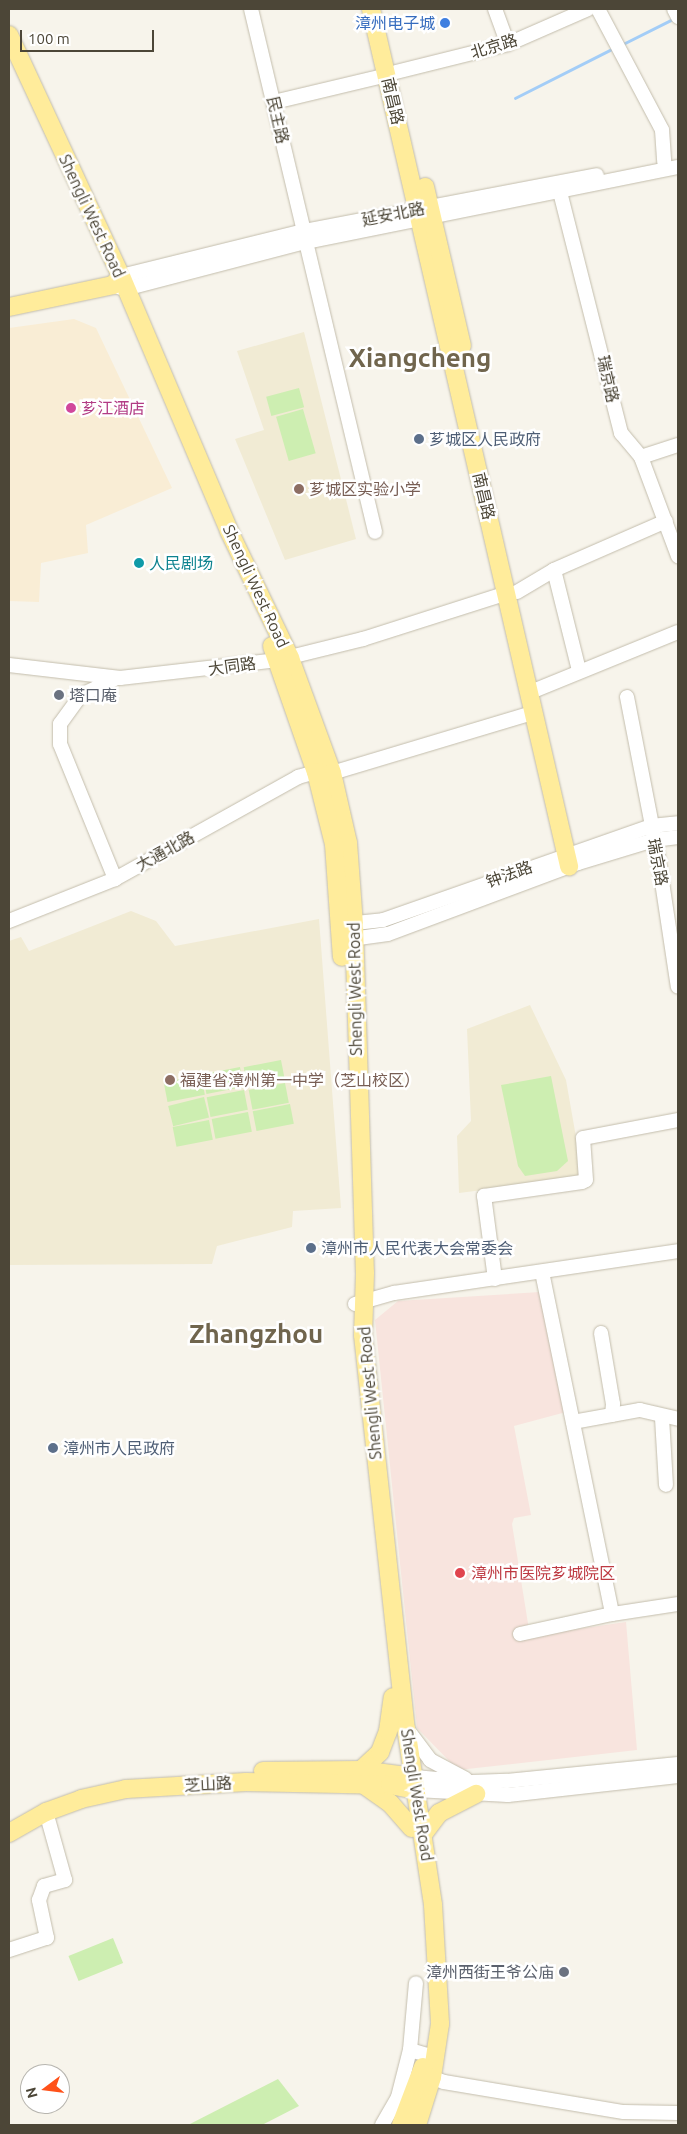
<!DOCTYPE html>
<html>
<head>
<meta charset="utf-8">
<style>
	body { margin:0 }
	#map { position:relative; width:687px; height:2134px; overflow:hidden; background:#f7f4eb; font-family:Ubuntu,"Noto Sans SC",sans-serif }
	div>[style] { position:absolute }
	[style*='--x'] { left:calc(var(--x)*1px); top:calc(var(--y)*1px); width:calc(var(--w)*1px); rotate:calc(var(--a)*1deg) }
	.commercial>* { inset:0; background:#f9edd5 }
	.education>* { inset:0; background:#f1ebd4 }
	.medical>* { inset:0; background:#f8e4de }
	.green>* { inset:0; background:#cdeeb1; transform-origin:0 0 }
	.stream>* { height:2.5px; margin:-1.25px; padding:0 1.25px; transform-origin:1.25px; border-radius:1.25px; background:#a3cdf7 }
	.roads { filter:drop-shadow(0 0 1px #c3bdac) drop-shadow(0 0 1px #c3bdac) }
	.minor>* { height:14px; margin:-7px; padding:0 7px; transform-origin:7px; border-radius:7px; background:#fff }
	.major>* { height:18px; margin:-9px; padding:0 9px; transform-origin:9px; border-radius:9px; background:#ffec9b }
	.dots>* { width:14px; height:14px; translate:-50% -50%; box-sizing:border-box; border:2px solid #fff; border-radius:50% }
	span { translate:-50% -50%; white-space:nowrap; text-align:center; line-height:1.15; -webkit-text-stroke:5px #fff; paint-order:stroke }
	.shop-label { font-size:16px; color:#366cbe }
	.right { translate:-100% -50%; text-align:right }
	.street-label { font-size:16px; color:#4c4637 }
	.hotel-label { font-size:16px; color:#b23c85 }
	.left { translate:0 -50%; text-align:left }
	.service-label { font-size:16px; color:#4e5e75 }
	.education-label { font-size:16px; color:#785e54 }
	.culture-label { font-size:16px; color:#0d838f }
	.worship-label { font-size:16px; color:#5b616d }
	.health-label { font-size:16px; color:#be3a42 }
	.town-label { font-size:26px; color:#70654d; font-weight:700 }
	.frame { position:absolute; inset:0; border:10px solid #4c4637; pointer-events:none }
	.north { position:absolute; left:20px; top:2064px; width:50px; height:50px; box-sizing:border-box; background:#fff; border:1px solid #b7b5af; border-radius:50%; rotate:255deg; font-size:14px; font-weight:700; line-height:20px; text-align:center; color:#4c4637 }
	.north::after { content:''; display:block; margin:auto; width:18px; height:22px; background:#ff5119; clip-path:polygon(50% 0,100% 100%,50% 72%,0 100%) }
	.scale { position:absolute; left:20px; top:30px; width:134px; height:22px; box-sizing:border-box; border:2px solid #4c4637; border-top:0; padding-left:6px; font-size:15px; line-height:18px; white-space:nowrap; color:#4c4637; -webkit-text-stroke:4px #fff; paint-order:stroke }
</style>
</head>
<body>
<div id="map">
	<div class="commercial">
		<div style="clip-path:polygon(74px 319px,96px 328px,172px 488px,86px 525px,88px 553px,41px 563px,39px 602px,9px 601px,9px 328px)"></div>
	</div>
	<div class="education">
		<div style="clip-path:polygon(304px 332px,356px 539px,285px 560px,235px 439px,264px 430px,237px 351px)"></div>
		<div style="clip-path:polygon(131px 911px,156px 921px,175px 946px,319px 919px,341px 1208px,293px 1211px,292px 1227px,217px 1246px,212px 1264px,9px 1265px,9px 941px,21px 937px,29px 951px)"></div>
		<div style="clip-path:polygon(530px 1005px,566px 1080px,583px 1177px,459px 1193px,457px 1136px,471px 1121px,467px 1029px)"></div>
	</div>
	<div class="medical">
		<div style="clip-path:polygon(540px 1292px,566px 1412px,514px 1426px,531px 1515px,514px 1518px,512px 1524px,530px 1636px,626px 1622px,637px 1750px,458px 1770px,417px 1728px,375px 1320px,398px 1301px)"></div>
	</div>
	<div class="green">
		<div style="left:299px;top:388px;width:20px;height:34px;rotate:75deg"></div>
		<div style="left:303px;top:409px;width:46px;height:28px;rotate:74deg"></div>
		<div style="left:281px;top:1060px;width:20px;height:38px;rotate:79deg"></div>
		<div style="left:240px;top:1067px;width:20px;height:38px;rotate:79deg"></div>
		<div style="left:201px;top:1075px;width:20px;height:38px;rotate:79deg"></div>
		<div style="clip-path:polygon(551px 1076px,568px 1161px,557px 1171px,525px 1176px,518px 1166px,501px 1085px)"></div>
		<div style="left:285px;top:1083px;width:20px;height:37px;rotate:79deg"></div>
		<div style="left:244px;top:1090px;width:20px;height:38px;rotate:79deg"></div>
		<div style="left:204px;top:1097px;width:21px;height:37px;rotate:76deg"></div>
		<div style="left:290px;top:1104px;width:20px;height:38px;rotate:79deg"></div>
		<div style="left:248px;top:1112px;width:20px;height:37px;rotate:79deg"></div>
		<div style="left:209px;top:1120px;width:20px;height:37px;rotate:79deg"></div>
		<div style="left:113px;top:1938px;width:27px;height:48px;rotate:68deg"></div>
		<div style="clip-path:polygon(278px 2079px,299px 2106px,262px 2125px,188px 2125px)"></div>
	</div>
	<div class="stream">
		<div style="--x:621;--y:45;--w:60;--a:-26.6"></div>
		<div style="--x:515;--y:98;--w:111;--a:-26.8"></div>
	</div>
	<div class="roads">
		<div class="minor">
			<div style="--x:251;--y:9;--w:228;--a:76.6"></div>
			<div style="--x:495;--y:9;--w:37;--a:70"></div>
			<div style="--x:598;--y:9;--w:137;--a:62.1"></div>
			<div style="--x:662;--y:130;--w:32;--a:86"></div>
			<div style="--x:674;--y:9;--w:9;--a:63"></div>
			<div style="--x:396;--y:72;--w:115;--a:-14"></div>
			<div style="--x:508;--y:44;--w:87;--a:-23.6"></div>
			<div style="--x:274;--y:102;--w:116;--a:-13.4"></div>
			<div style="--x:560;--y:192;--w:249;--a:75.8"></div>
			<div style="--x:621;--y:433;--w:31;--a:50"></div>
			<div style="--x:641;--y:457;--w:106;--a:69.5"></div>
			<div style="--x:306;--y:242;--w:298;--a:76.6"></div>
			<div style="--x:121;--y:276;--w:188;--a:-13.8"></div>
			<div style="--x:304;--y:231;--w:298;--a:-10.8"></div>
			<div style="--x:118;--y:287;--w:7;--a:16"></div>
			<div style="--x:125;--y:289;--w:187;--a:-14.6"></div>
			<div style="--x:306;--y:242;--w:379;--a:-11.4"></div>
			<div style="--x:641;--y:457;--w:39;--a:-18"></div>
			<div style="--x:554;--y:570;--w:103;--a:76"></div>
			<div style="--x:517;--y:592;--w:43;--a:-30.7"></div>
			<div style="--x:554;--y:570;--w:122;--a:-23.6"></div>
			<div style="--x:9;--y:665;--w:112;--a:6.7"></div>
			<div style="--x:120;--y:678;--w:159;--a:-6.5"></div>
			<div style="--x:278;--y:660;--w:88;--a:-13.9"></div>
			<div style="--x:363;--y:639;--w:151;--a:-17.7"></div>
			<div style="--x:113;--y:680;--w:35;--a:155"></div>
			<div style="--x:81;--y:695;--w:36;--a:126"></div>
			<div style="--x:60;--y:724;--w:20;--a:90"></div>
			<div style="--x:60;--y:744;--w:146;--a:67.8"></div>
			<div style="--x:538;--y:689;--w:151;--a:-22.2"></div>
			<div style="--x:627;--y:697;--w:168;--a:79"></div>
			<div style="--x:659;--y:862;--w:126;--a:81.4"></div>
			<div style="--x:332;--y:773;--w:209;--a:-16.7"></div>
			<div style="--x:9;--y:921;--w:114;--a:-21.6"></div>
			<div style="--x:115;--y:879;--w:210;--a:-29.1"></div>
			<div style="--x:298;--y:777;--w:19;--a:-16"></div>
			<div style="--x:346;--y:924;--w:37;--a:-6"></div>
			<div style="--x:383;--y:920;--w:284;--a:-19.3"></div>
			<div style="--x:651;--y:826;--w:27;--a:-6"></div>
			<div style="--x:344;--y:940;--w:44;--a:-7.8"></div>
			<div style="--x:388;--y:934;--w:203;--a:-20.5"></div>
			<div style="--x:578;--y:863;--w:79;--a:-16.8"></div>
			<div style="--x:654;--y:840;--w:24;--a:-7"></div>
			<div style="--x:542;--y:1272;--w:349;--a:78.4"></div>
			<div style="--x:495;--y:1279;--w:84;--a:-97.5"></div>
			<div style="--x:484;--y:1196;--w:99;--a:-8.1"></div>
			<div style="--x:582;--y:1182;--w:4;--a:-27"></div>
			<div style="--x:586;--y:1180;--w:42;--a:-94.1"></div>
			<div style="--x:583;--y:1138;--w:97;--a:-10.7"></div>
			<div style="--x:355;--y:1304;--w:41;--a:-15.8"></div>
			<div style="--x:394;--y:1293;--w:287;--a:-8.4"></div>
			<div style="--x:601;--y:1333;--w:72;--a:80.4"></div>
			<div style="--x:613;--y:1404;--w:11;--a:95"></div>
			<div style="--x:662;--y:1418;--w:67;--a:86.6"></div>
			<div style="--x:573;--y:1422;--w:68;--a:-10.2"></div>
			<div style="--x:640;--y:1410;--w:39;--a:13"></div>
			<div style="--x:520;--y:1634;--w:94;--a:-12.3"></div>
			<div style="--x:612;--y:1614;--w:67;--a:-8.6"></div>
			<div style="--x:407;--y:1729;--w:39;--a:53"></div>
			<div style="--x:430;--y:1760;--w:40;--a:28"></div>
			<div style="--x:414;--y:1777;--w:58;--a:4.9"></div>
			<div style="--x:472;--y:1782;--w:35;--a:-2"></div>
			<div style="--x:507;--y:1781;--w:172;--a:-5.7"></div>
			<div style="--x:416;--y:1790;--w:92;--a:3.1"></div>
			<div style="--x:508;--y:1795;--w:171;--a:-6.4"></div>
			<div style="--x:9;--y:1950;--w:40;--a:-18"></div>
			<div style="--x:47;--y:1938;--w:39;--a:-102"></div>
			<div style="--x:39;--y:1900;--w:15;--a:-70"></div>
			<div style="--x:44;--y:1886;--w:22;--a:-16"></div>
			<div style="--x:65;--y:1880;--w:71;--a:-105.6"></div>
			<div style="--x:410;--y:2050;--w:18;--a:16"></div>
			<div style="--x:423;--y:2074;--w:22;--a:21"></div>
			<div style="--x:444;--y:2082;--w:182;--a:9.5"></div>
			<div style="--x:624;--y:2112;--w:54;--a:1.1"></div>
			<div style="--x:382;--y:2125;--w:32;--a:-60"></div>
			<div style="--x:398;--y:2097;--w:49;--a:-75.7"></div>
			<div style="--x:410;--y:2050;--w:67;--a:-84.9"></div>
		</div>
		<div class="major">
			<div style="--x:371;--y:9;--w:880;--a:76.99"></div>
			<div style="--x:9;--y:35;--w:266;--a:65.1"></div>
			<div style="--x:121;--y:276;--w:277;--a:67"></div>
			<div style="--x:229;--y:531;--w:141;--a:64.3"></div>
			<div style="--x:290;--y:658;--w:122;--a:69.9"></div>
			<div style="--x:332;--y:773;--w:72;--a:77.1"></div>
			<div style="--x:348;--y:843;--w:82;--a:85.8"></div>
			<div style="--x:354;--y:925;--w:348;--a:88.2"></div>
			<div style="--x:365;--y:1273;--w:62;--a:91.8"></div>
			<div style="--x:363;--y:1335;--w:395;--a:83.8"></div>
			<div style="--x:406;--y:1728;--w:179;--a:81.3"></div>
			<div style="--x:433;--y:1905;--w:119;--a:86.6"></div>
			<div style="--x:440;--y:2024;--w:54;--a:98.6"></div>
			<div style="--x:432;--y:2077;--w:50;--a:107.4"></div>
			<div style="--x:425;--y:187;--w:163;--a:76.9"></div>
			<div style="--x:9;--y:307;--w:106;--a:-11.9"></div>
			<div style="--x:113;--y:285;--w:12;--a:-48"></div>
			<div style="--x:272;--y:646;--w:133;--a:70.8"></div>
			<div style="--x:316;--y:772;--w:74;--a:76"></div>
			<div style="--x:334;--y:844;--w:113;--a:86"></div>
			<div style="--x:361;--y:1770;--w:26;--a:-43"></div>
			<div style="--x:380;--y:1752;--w:22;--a:-69"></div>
			<div style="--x:388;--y:1731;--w:34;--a:-82"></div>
			<div style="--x:263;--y:1771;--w:98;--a:-0.6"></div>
			<div style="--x:361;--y:1770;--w:53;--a:7.5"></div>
			<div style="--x:364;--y:1785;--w:32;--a:35"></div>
			<div style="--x:390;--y:1803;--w:33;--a:49"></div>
			<div style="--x:9;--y:1833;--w:43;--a:-29.6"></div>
			<div style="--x:46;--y:1812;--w:37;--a:-20"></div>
			<div style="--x:81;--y:1799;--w:46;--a:-12.5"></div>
			<div style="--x:126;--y:1789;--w:120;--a:-3.3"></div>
			<div style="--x:246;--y:1782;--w:144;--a:1.2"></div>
			<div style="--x:390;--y:1785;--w:26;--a:11"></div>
			<div style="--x:424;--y:1833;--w:25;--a:-53"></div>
			<div style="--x:439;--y:1813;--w:42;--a:-27.2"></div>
			<div style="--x:401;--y:2125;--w:62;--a:-69.2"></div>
		</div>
	</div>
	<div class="dots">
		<div style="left:445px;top:23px;background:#3f7fe0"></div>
		<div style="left:71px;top:408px;background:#d1479c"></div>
		<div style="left:419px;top:439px;background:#5c6f8a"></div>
		<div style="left:299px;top:489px;background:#8d6e63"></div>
		<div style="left:139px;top:563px;background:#0f9aa8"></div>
		<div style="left:59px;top:695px;background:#6b7280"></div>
		<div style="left:170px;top:1080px;background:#8d6e63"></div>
		<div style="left:311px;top:1248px;background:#5c6f8a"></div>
		<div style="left:53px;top:1448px;background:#5c6f8a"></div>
		<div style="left:460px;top:1573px;background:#e0444e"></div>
		<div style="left:564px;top:1972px;background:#6b7280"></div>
	</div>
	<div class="shop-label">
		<span class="right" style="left:435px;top:23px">漳州电子城</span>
	</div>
	<div class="street-label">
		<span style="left:494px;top:46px;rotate:-17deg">北京路</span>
		<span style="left:393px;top:101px;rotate:77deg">南昌路</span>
		<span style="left:278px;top:120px;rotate:77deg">民主路</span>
		<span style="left:393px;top:214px;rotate:-11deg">延安北路</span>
		<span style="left:92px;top:216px;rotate:65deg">Shengli West Road</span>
		<span style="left:608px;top:379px;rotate:77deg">瑞京路</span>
		<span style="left:484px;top:496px;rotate:77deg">南昌路</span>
		<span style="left:256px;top:586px;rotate:65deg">Shengli West Road</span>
		<span style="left:232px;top:666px;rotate:-8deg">大同路</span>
		<span style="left:165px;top:851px;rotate:-29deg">大通北路</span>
		<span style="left:658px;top:862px;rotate:79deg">瑞京路</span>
		<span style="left:509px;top:874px;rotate:-20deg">钟法路</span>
		<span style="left:355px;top:989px;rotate:-91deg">Shengli West Road</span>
		<span style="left:370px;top:1393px;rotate:-95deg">Shengli West Road</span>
		<span style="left:208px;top:1784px;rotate:-3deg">芝山路</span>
		<span style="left:417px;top:1795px;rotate:81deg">Shengli West Road</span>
	</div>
	<div class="hotel-label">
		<span class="left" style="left:81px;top:408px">芗江酒店</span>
	</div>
	<div class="service-label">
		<span class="left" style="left:429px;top:439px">芗城区人民政府</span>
		<span class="left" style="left:321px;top:1248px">漳州市人民代表大会常委会</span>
		<span class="left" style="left:63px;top:1448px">漳州市人民政府</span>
	</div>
	<div class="education-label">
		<span class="left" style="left:309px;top:489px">芗城区实验小学</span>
		<span class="left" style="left:180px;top:1080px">福建省漳州第一中学（芝山校区）</span>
	</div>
	<div class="culture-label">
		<span class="left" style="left:149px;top:563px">人民剧场</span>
	</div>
	<div class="worship-label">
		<span class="left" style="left:69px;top:695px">塔口庵</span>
		<span class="right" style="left:554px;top:1972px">漳州西街王爷公庙</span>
	</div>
	<div class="health-label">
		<span class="left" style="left:471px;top:1573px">漳州市医院芗城院区</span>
	</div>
	<div class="town-label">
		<span style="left:420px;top:358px">Xiangcheng</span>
		<span style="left:256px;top:1334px">Zhangzhou</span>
	</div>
	<div class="frame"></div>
	<div class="north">N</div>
	<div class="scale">100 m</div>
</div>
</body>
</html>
